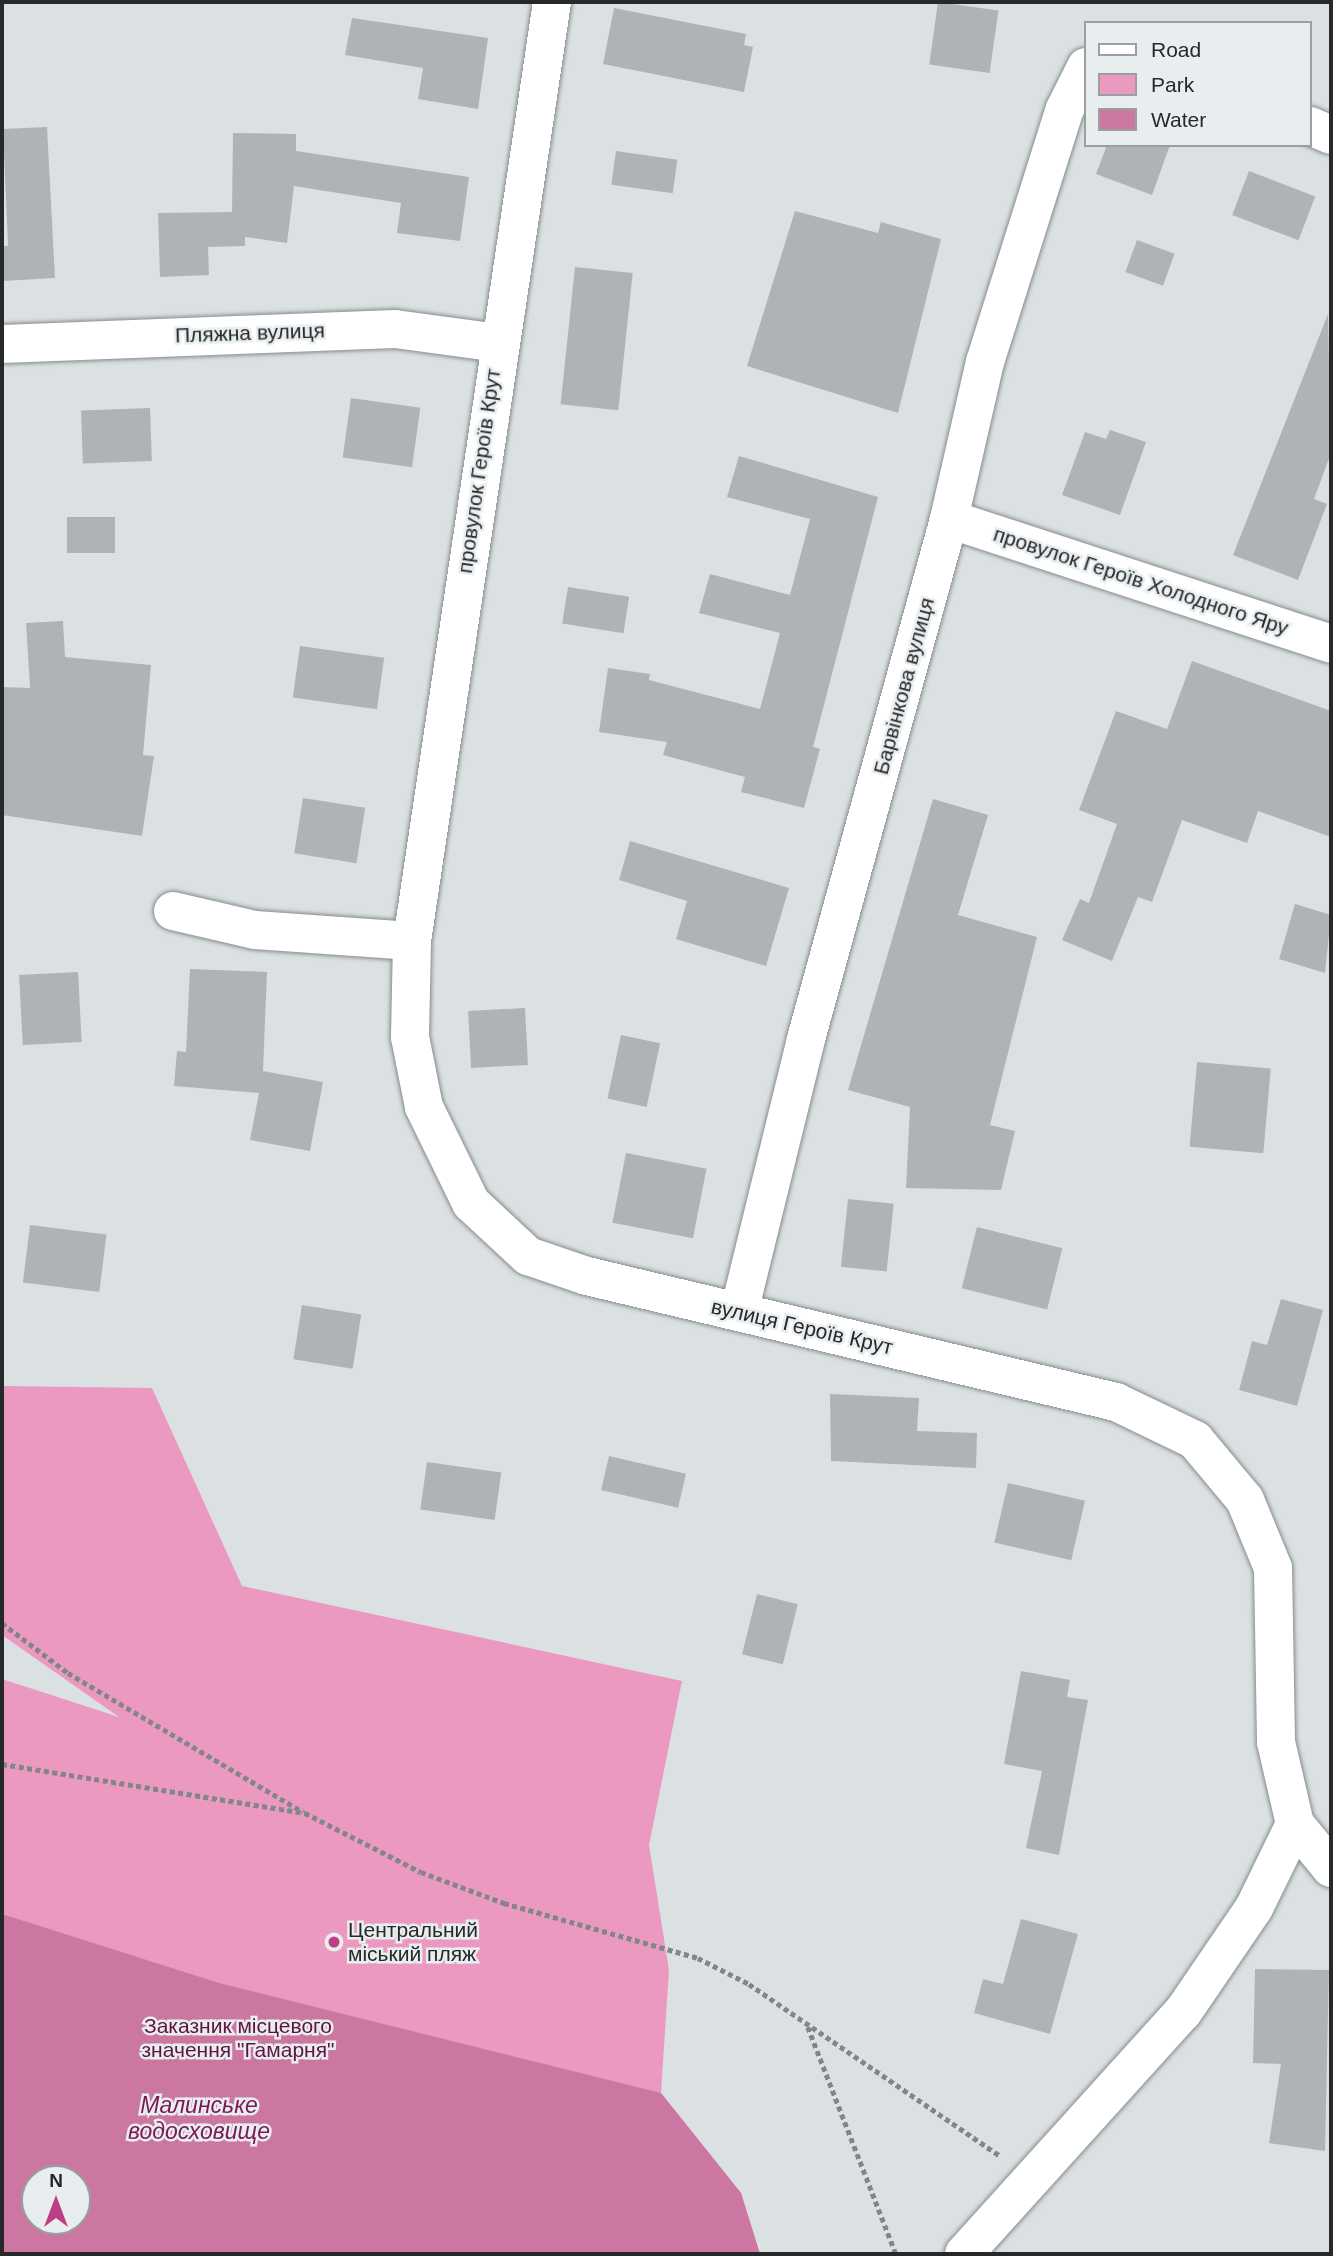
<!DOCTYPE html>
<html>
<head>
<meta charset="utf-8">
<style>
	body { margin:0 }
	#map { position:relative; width:1333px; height:2256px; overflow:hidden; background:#dbe1e3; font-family:Helvetica,sans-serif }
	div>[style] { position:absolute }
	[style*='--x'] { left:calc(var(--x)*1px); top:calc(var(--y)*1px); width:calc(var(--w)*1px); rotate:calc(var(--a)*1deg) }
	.green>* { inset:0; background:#eb99c1 }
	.water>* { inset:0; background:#cc77a2 }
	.building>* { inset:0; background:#aeb4b6; transform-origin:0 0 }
	.path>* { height:4.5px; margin-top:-2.25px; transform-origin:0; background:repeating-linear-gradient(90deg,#828688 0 5px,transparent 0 8.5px) }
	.roads { filter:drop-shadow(0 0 2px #868c8e) drop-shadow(0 0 2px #868c8e) }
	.minor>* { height:38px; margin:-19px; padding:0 19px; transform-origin:19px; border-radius:19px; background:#fff }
	.dots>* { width:19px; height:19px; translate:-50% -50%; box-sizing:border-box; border:4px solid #e8eef0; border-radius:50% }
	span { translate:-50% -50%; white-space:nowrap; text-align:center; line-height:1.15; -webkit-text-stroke:5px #e8eef0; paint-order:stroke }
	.street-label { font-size:21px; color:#262829 }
	.poi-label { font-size:21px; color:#262829 }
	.left { translate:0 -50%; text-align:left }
	.park-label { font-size:21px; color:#601340 }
	.water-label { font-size:23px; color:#7e1855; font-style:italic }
	.frame { position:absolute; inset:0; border:4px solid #262829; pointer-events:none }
	.legend { position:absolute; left:1084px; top:21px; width:228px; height:126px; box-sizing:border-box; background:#e8eef0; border:2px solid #9a9fa0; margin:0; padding:9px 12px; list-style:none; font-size:21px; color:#262829 }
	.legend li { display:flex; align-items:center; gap:14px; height:35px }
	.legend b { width:35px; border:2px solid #9a9fa0 }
	.north { position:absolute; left:21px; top:2165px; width:70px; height:70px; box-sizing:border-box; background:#e8eef0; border:2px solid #9a9fa0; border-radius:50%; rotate:0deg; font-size:19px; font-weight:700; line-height:28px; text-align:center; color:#262829 }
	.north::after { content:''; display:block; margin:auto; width:24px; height:32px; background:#be3d86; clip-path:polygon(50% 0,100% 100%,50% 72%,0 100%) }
</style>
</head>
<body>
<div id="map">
	<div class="green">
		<div style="clip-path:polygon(evenodd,2px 1386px,152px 1388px,242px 1586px,682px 1681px,649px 1845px,669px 1970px,661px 2093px,741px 2193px,760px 2254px,2px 2254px,2px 1679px,119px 1717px,2px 1635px,2px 1386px,35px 2179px,77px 2179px,77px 2221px,35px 2221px,35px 2179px)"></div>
	</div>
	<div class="water">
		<div style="clip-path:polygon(evenodd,2px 1914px,219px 1983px,661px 2093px,741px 2193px,760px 2254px,2px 2254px,2px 1914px,35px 2179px,77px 2179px,77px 2221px,35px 2221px,35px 2179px)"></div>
	</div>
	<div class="building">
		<div style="left:938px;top:2px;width:61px;height:63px;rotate:8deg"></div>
		<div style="clip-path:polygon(614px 8px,746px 34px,744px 45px,753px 47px,744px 92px,603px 64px)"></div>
		<div style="clip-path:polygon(352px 18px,488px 38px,478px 109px,418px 99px,423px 68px,345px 55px)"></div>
		<div style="clip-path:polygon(47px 127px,55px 278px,2px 281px,2px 246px,8px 246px,3px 129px)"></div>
		<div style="clip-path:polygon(233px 133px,296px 134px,296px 151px,469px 177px,460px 241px,397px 233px,401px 203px,294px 186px,287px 243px,245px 237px,245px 246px,208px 247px,209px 275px,160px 277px,158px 213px,232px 212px)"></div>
		<div style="clip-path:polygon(1107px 145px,1170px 145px,1152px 195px,1096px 174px)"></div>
		<div style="left:616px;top:151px;width:62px;height:34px;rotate:8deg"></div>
		<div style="left:1249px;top:171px;width:71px;height:47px;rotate:21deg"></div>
		<div style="clip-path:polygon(795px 211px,878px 233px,881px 222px,941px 239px,898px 413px,747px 366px)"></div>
		<div style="left:1137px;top:240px;width:40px;height:34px;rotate:20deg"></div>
		<div style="left:575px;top:267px;width:58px;height:138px;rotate:6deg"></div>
		<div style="clip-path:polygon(1328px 314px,1331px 453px,1314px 499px,1327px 504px,1298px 580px,1233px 555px)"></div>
		<div style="left:351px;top:398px;width:70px;height:60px;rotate:8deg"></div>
		<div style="left:150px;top:408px;width:53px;height:69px;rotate:88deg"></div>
		<div style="clip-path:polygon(1110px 430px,1146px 442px,1120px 515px,1062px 495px,1085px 432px,1106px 439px)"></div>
		<div style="clip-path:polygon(739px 456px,878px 497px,813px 747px,820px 749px,804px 808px,741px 792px,745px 777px,663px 755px,667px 742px,599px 732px,608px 668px,650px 674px,649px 680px,760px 709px,780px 633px,699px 613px,710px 574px,790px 595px,810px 519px,727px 497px)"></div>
		<div style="left:115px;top:517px;width:36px;height:48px;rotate:90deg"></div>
		<div style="left:568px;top:587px;width:62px;height:37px;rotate:9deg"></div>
		<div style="clip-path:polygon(63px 621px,65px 657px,151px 665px,143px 755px,154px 756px,142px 836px,2px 815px,2px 687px,30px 688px,26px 623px)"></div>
		<div style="left:300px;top:646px;width:85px;height:52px;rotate:8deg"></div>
		<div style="clip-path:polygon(1192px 661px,1331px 711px,1331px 837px,1258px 811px,1247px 843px,1182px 820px,1152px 902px,1138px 897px,1112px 961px,1062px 940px,1080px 899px,1089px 903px,1117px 824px,1079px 810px,1116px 711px,1167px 729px)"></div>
		<div style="left:303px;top:798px;width:63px;height:56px;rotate:9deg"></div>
		<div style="clip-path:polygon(933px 799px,988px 815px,958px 915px,1037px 937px,990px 1125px,1015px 1131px,1001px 1190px,906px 1188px,910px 1107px,848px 1090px)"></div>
		<div style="clip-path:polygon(630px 841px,789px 888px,766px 966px,676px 939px,687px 901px,619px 880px)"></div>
		<div style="clip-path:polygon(1295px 904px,1331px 915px,1325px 973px,1279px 959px)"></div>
		<div style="clip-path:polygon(190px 969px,267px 972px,263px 1071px,323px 1082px,310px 1151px,250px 1140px,259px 1093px,174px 1086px,177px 1051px,186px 1052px)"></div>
		<div style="left:78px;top:972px;width:70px;height:59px;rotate:87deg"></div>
		<div style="left:525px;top:1008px;width:57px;height:57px;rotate:87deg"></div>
		<div style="left:621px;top:1035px;width:40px;height:65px;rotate:12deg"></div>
		<div style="left:1197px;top:1062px;width:74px;height:85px;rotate:5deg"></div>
		<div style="left:626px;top:1153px;width:82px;height:71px;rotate:11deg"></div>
		<div style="left:848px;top:1199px;width:46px;height:68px;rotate:6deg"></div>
		<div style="left:30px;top:1225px;width:77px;height:58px;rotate:7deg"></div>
		<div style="left:977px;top:1227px;width:88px;height:63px;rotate:14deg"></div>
		<div style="clip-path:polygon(1281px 1299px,1323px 1310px,1297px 1406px,1239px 1390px,1252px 1341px,1267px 1345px)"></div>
		<div style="left:302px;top:1305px;width:60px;height:55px;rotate:9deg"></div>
		<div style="clip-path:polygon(830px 1394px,919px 1398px,917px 1431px,977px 1433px,976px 1468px,831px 1461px)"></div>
		<div style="left:609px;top:1456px;width:79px;height:35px;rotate:13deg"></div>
		<div style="left:427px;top:1462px;width:75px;height:48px;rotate:8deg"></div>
		<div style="left:1008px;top:1483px;width:79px;height:61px;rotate:13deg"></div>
		<div style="left:757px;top:1594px;width:42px;height:62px;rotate:14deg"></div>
		<div style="clip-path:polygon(1021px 1671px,1070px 1680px,1067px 1697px,1088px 1700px,1059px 1855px,1026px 1848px,1042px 1771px,1004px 1764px)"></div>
		<div style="clip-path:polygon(1021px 1919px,1078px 1934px,1050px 2034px,974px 2013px,983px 1979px,1003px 1984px)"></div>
		<div style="clip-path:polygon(1255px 1969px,1329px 1970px,1325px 2151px,1269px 2143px,1281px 2064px,1253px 2063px)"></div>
	</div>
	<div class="path">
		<div style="--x:2;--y:1623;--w:83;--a:37.1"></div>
		<div style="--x:68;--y:1673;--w:273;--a:30.6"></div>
		<div style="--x:2;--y:1764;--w:307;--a:9.2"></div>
		<div style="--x:305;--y:1813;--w:130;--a:27"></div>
		<div style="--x:421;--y:1872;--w:89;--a:20.5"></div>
		<div style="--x:504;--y:1903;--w:202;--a:15.8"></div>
		<div style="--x:698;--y:1958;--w:57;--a:27"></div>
		<div style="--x:749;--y:1984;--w:303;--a:34.4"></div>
		<div style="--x:808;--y:2027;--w:243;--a:68.8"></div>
	</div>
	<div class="roads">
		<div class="minor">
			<div style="--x:1310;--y:126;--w:23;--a:23"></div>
			<div style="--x:2;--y:344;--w:393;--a:-2.2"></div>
			<div style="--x:395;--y:329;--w:104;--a:7.7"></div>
			<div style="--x:949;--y:519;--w:402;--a:18.1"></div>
			<div style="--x:173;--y:911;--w:84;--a:13"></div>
			<div style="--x:255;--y:930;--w:157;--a:4"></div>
			<div style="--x:412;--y:941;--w:96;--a:91.2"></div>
			<div style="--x:410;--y:1037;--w:71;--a:78.7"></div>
			<div style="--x:424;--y:1107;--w:107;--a:63.9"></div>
			<div style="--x:471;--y:1203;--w:78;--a:42.9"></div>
			<div style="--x:528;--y:1256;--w:62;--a:18.7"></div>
			<div style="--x:587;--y:1276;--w:544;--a:13.4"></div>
			<div style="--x:1116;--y:1402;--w:88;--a:25.7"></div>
			<div style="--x:1195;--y:1440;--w:78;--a:50.2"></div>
			<div style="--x:1245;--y:1500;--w:74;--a:67.6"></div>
			<div style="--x:1273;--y:1568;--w:174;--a:89"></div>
			<div style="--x:1276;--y:1742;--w:84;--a:77"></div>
			<div style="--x:1295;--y:1824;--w:57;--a:50.7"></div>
			<div style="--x:412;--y:941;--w:949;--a:-81.52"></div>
			<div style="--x:739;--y:1312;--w:281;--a:-76.2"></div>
			<div style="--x:806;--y:1039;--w:539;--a:-74.62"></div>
			<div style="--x:949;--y:519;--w:161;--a:-77.1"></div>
			<div style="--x:985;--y:362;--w:265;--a:-72.5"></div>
			<div style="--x:1065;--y:109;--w:47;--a:-63.4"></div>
			<div style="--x:964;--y:2254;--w:326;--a:-47.9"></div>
			<div style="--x:1183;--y:2012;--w:126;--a:-55.7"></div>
			<div style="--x:1254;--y:1908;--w:93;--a:-64"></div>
		</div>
	</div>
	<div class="dots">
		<div style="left:334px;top:1942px;background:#be3d86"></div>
	</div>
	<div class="street-label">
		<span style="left:250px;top:333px;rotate:-2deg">Пляжна вулиця</span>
		<span style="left:479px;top:471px;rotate:-82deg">провулок Героїв Крут</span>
		<span style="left:1141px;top:581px;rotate:18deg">провулок Героїв Холодного Яру</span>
		<span style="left:904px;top:686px;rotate:-75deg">Барвінкова вулиця</span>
		<span style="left:802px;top:1327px;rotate:13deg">вулиця Героїв Крут</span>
	</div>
	<div class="poi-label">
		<span class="left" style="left:348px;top:1942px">Центральний<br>міський пляж</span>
	</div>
	<div class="park-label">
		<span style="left:238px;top:2038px">Заказник місцевого<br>значення "Гамарня"</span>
	</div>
	<div class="water-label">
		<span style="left:199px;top:2118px">Малинське<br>водосховище</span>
	</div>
	<div class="frame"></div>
	<ul class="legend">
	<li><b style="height:9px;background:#fff"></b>Road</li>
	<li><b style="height:19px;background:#eb99c1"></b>Park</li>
	<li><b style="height:19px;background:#cc77a2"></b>Water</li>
	</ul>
	<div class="north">N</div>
</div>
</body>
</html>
